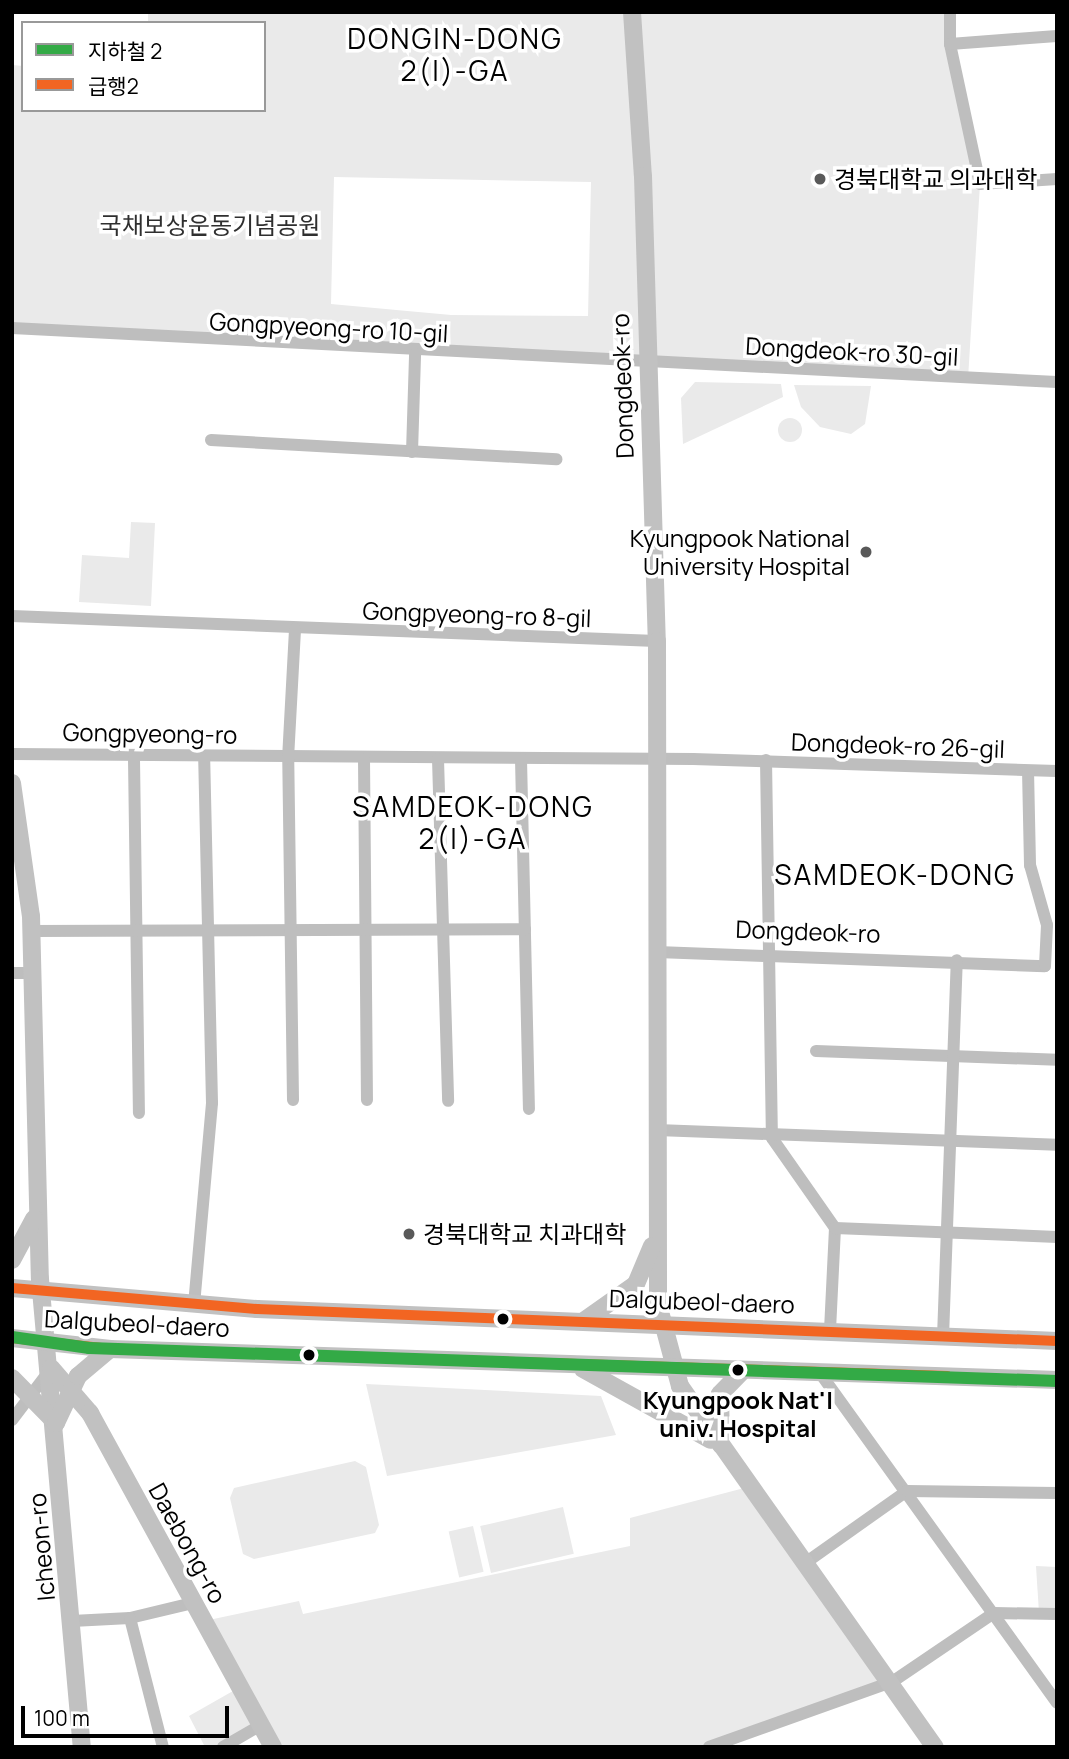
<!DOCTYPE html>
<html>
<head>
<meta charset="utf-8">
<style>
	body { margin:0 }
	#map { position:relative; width:1069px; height:1759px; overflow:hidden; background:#fff; font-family:Manrope,"Noto Sans KR",sans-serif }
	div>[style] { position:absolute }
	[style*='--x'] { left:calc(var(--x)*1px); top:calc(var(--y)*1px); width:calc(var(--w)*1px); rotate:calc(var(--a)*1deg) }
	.green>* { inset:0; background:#eaeaea; transform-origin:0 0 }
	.round { border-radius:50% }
	.street>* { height:12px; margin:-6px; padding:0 6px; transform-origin:6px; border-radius:6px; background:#bebebe }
	.secondary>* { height:18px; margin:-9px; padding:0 9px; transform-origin:9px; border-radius:9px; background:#c1c1c1 }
	.bus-1>* { height:10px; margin:-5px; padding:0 5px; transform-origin:5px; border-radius:5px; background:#f26522 }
	.metro-1>* { height:12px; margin:-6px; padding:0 6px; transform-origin:6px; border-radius:6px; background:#33aa46 }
	.dots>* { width:19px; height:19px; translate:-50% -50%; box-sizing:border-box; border:4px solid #fff; border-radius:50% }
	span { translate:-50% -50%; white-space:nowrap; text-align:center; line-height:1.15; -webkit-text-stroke:7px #fff; paint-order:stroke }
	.poi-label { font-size:24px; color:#000 }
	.left { translate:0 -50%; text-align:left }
	.right { translate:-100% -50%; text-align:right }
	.park-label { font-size:24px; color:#2f2f2f }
	.street-label { font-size:24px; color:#000 }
	.stop-label { font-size:24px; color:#000; font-weight:700 }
	.quarter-label { font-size:28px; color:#000; letter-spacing:2px }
	.frame { position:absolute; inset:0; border:14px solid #000; pointer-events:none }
	.legend { position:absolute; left:21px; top:21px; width:245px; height:91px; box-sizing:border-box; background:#fff; border:2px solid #999; margin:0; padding:9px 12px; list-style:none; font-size:21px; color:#000 }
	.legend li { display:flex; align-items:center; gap:14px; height:35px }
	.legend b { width:35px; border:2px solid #999 }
	.scale { position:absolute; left:21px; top:1706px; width:208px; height:32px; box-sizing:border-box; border:4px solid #000; border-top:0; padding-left:9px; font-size:21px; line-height:24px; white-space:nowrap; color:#000; -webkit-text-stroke:5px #fff; paint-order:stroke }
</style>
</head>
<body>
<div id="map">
	<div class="green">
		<div style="clip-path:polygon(evenodd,148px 12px,950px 12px,980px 184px,968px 379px,451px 355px,450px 326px,447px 355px,12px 328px,12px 65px,23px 66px,23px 110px,264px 110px,264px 23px,148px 23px,148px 12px,334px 177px,591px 182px,588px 316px,451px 315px,331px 304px,334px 177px)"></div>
		<div style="clip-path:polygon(695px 382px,781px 384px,783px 397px,683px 444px,681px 398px)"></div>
		<div style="clip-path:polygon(794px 385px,871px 386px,865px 424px,851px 434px,820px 427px,801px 407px)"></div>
		<div class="round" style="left:778px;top:418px;width:24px;height:24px"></div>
		<div style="clip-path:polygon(131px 522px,155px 523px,151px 606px,79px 602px,82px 555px,129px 558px)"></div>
		<div style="clip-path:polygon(366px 1384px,601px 1396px,616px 1435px,387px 1476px)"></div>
		<div style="clip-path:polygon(355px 1461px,366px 1467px,379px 1525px,375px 1533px,254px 1559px,243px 1554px,230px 1498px,234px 1488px)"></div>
		<div style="clip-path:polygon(748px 1487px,892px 1682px,709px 1747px,273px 1747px,261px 1725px,223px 1747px,205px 1747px,189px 1716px,240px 1687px,204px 1621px,299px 1601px,303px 1614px,630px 1546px,630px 1518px)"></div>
		<div style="left:563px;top:1507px;width:48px;height:85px;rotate:77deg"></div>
		<div style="left:473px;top:1526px;width:47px;height:25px;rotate:77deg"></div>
		<div style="clip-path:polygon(1036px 1566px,1057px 1567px,1057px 1614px,1039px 1613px)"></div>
	</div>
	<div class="street">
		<div style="--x:950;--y:12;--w:32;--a:90"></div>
		<div style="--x:950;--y:44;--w:143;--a:77.9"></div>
		<div style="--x:980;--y:184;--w:77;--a:-3.7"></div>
		<div style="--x:950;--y:44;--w:107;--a:-4.3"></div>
		<div style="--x:12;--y:328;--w:1046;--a:2.96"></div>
		<div style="--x:211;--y:440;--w:346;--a:3.2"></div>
		<div style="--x:412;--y:452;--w:98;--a:-88.2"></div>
		<div style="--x:12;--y:616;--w:645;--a:2.22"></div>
		<div style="--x:12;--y:754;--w:681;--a:0.42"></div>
		<div style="--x:693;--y:759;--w:364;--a:1.9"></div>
		<div style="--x:134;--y:759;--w:354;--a:89.2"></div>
		<div style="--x:364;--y:759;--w:341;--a:89.5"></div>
		<div style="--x:438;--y:759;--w:342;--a:88.3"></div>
		<div style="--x:521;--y:759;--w:350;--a:88.7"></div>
		<div style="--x:766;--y:760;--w:378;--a:89.1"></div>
		<div style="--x:772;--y:1138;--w:110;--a:55"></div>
		<div style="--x:835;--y:1228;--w:102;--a:92.8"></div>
		<div style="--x:32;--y:931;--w:493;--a:-0.2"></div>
		<div style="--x:657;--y:952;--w:388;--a:2.1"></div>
		<div style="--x:1045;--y:966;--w:41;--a:-87.2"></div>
		<div style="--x:1047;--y:925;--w:62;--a:-105.8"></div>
		<div style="--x:1030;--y:865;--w:94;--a:-91.2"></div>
		<div style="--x:12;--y:973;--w:19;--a:0"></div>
		<div style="--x:816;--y:1051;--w:241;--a:2.1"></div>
		<div style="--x:293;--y:1100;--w:341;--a:-90.8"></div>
		<div style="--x:288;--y:759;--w:130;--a:-86.9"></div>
		<div style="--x:657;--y:1130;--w:400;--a:2.1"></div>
		<div style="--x:835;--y:1228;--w:222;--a:2.3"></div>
		<div style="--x:194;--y:1305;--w:203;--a:-84.9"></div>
		<div style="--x:212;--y:1103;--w:344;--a:-91.3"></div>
		<div style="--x:943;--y:1337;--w:377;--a:-87.9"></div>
		<div style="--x:820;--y:1373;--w:406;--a:54.3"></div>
		<div style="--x:12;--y:1420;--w:63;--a:-52.8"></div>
		<div style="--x:808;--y:1561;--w:121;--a:-35.3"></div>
		<div style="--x:907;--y:1491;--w:150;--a:0.8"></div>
		<div style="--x:130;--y:1618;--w:65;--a:-13.4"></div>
		<div style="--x:72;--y:1621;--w:58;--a:-3"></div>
		<div style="--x:130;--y:1618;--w:133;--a:75.7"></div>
		<div style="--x:223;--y:1747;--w:44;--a:-30.1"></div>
		<div style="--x:709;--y:1747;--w:194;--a:-19.6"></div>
		<div style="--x:892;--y:1682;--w:123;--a:-34.1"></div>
		<div style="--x:994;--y:1613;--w:63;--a:0.9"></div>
	</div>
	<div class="secondary">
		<div style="--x:632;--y:12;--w:164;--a:86.2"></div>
		<div style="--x:643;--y:176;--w:465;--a:88.3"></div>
		<div style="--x:657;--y:641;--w:663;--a:89.91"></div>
		<div style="--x:658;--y:1304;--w:85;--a:75"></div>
		<div style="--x:680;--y:1386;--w:442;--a:54.8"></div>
		<div style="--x:12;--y:783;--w:134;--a:81.9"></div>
		<div style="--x:31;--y:916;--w:363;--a:88.6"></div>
		<div style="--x:40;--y:1279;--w:470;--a:84.9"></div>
		<div style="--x:12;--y:1260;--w:47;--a:-61.8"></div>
		<div style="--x:12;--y:1288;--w:246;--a:4.9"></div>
		<div style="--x:257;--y:1309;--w:801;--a:2.29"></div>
		<div style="--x:585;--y:1320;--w:62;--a:-35.2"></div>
		<div style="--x:636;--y:1284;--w:41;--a:-67.2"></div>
		<div style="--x:12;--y:1338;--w:99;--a:6.4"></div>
		<div style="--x:110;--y:1349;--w:948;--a:1.87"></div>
		<div style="--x:51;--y:1368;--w:60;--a:49.1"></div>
		<div style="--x:90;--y:1413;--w:381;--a:61.3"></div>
		<div style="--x:583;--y:1369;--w:146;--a:29"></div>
		<div style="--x:12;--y:1378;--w:63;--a:45.6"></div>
		<div style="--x:56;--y:1423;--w:52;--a:-64.9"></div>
		<div style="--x:78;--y:1376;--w:42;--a:-40.2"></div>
		<div style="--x:721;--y:1445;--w:51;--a:-91.1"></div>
		<div style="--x:720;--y:1394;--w:30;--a:-46"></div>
	</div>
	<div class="bus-1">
		<div style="--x:12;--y:1288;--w:246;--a:4.9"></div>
		<div style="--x:257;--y:1309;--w:801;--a:2.29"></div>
		<div style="--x:12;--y:1338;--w:99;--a:6.4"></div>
		<div style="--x:110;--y:1349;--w:838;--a:1.85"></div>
	</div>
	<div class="metro-1">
		<div style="--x:12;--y:1337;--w:78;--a:8.1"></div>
		<div style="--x:89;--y:1348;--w:969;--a:1.95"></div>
	</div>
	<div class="dots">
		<div style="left:820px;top:179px;background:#595959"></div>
		<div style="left:866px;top:552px;background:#595959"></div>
		<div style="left:409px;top:1234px;background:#595959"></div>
		<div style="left:503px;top:1319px;background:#000"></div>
		<div style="left:309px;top:1355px;background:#000"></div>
		<div style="left:738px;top:1370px;background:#000"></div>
	</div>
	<div class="poi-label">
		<span class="left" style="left:834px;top:179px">경북대학교 의과대학</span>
		<span class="right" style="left:850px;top:552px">Kyungpook National<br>University Hospital</span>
		<span class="left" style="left:423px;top:1234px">경북대학교 치과대학</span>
	</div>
	<div class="park-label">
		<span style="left:210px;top:225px">국채보상운동기념공원</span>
	</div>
	<div class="street-label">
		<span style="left:329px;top:327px;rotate:3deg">Gongpyeong-ro 10-gil</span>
		<span style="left:852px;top:351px;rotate:3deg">Dongdeok-ro 30-gil</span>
		<span style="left:622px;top:386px;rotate:-92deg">Dongdeok-ro</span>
		<span style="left:477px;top:614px;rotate:2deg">Gongpyeong-ro 8-gil</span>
		<span style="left:150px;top:733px;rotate:1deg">Gongpyeong-ro</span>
		<span style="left:898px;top:745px;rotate:2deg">Dongdeok-ro 26-gil</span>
		<span style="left:808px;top:931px;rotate:2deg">Dongdeok-ro</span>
		<span style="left:702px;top:1301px;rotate:2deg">Dalgubeol-daero</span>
		<span style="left:137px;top:1323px;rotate:3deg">Dalgubeol-daero</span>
		<span style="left:188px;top:1543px;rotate:61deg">Daebong-ro</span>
		<span style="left:41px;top:1547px;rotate:-95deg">Icheon-ro</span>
	</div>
	<div class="stop-label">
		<span style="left:738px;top:1414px">Kyungpook Nat'l<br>univ. Hospital</span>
	</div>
	<div class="quarter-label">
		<span style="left:455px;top:54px">DONGIN-DONG<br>2(I)-GA</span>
		<span style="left:473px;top:822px">SAMDEOK-DONG<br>2(I)-GA</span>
		<span style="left:895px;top:874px">SAMDEOK-DONG</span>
	</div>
	<div class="frame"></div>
	<ul class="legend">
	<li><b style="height:9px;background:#33aa46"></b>지하철 2</li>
	<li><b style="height:9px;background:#f26522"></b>급행2</li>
	</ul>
	<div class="scale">100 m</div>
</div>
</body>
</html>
